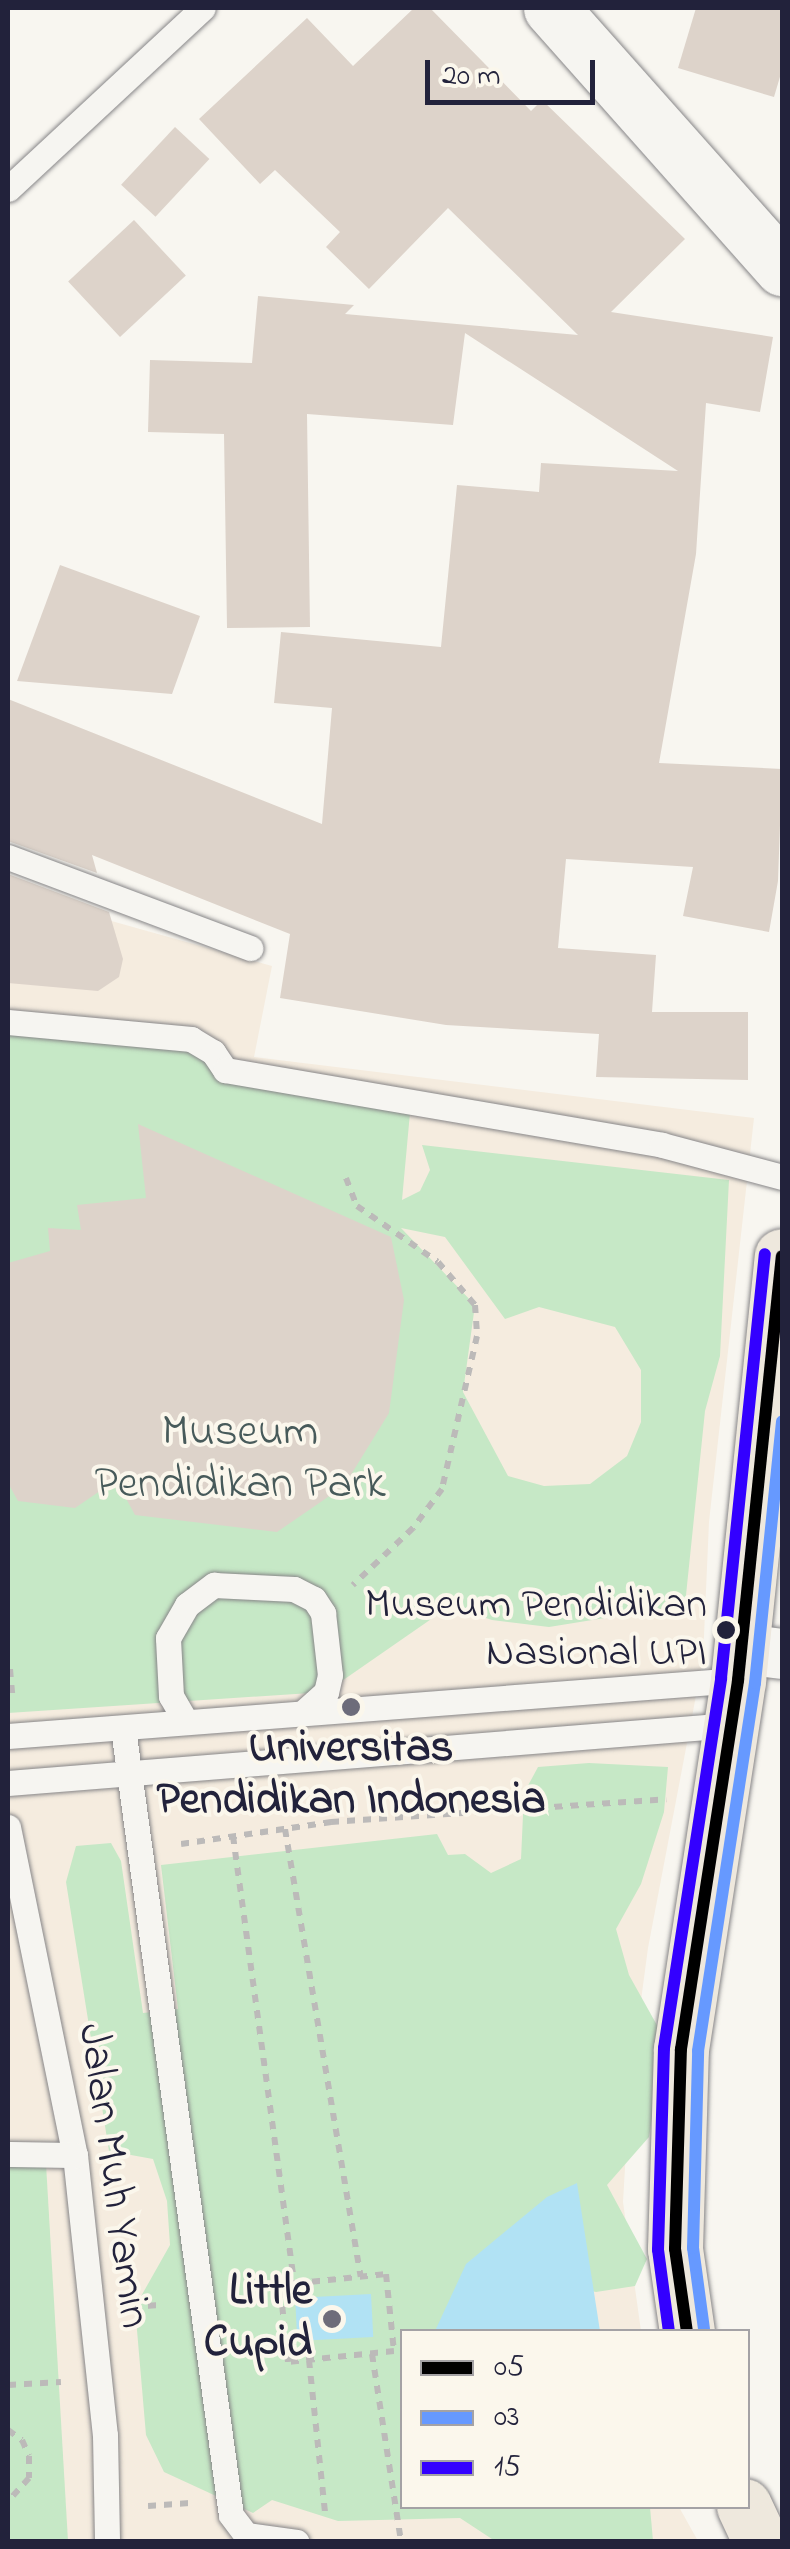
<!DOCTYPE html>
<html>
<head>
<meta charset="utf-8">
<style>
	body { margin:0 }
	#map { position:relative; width:790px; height:2549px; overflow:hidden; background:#f8f6f0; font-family:"Indie Flower",sans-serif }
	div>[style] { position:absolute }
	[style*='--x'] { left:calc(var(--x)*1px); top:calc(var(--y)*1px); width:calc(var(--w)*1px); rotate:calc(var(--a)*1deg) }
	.built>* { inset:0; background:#f5ecdf }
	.green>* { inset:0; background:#c6e8c6 }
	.water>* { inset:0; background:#b1e2f4; transform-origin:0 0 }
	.building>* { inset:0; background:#ddd3ca; transform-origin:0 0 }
	.path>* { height:6px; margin-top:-3px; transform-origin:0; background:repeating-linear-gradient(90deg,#bcbab9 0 8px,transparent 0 16px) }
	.roads { filter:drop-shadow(0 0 2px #878688) drop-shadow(0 0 2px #878688) }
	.lane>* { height:25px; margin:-12.5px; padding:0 12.5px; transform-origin:12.5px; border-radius:12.5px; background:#f6f5f1 }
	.street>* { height:50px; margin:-25px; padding:0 25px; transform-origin:25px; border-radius:25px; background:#f6f5f1 }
	.secondary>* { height:55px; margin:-27.5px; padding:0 27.5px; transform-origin:27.5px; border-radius:27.5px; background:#f6f5f1 }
	.primary>* { height:55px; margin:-27.5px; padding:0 27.5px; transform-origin:27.5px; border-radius:27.5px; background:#eee8dd }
	.bus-1>* { height:12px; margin:-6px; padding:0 6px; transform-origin:6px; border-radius:6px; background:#000 }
	.bus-2>* { height:12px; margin:-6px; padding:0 6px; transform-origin:6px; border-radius:6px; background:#69f }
	.bus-3>* { height:12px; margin:-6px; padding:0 6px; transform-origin:6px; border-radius:6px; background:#30f }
	.dots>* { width:28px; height:28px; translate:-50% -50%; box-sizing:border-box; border:5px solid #fbf7ec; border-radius:50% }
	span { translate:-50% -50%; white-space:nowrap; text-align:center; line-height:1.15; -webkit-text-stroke:8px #fbf7ec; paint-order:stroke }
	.bus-label { font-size:42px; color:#22223b }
	.right { translate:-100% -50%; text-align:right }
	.park-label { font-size:45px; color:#475a5a }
	.poi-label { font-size:45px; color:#22223b; font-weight:700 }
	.street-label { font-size:45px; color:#22223b }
	.frame { position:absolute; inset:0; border:10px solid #22223b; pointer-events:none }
	.legend { position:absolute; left:400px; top:2329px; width:350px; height:180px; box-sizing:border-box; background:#fbf7ec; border:2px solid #a4a2a5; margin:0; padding:12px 18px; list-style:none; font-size:30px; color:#22223b }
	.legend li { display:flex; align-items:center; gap:20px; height:50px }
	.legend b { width:50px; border:2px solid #a4a2a5 }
	.scale { position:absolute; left:425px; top:60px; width:170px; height:45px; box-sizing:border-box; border:5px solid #22223b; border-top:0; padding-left:12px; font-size:30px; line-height:35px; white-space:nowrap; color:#22223b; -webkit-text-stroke:8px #fbf7ec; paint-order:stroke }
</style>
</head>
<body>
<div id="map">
	<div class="built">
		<div style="clip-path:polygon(8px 892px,272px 966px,254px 1057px,754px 1118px,709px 1522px,703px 1659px,648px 1948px,630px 2083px,623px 2202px,641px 2331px,402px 2332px,402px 2506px,679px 2507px,698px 2541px,8px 2541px)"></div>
	</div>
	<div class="green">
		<div style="clip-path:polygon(evenodd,8px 1026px,191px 1039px,225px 1070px,411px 1102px,402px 1200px,420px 1191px,430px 1170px,422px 1145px,729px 1180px,720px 1356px,705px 1411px,685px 1605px,549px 1627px,492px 1620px,450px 1606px,326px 1692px,8px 1713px,8px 1026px,401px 1228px,445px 1237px,505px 1319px,539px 1307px,615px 1327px,641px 1370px,641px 1422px,627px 1456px,590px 1484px,544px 1486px,508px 1476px,463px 1392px,475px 1305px,401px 1228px)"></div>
		<div style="clip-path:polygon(589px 1763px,668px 1767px,664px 1812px,641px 1884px,616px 1929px,629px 1975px,658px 2027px,660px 2068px,649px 2137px,607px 2185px,647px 2259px,635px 2286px,596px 2292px,565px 2285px,474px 2331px,402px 2332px,402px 2506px,650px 2507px,653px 2541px,495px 2541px,460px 2518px,338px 2521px,272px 2500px,253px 2513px,164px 2472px,146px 2435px,135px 2307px,170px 2245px,167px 2201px,153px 2159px,109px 2151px,66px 1882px,76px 1846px,111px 1843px,121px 1861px,143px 2013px,178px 2009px,161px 1865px,437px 1834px,448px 1855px,465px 1854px,491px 1873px,521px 1859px,524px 1793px,538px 1767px)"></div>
		<div style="clip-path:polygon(46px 2164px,68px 2541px,8px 2541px,8px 2165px)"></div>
	</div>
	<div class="water">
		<div style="clip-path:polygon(577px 2183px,600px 2331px,435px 2331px,466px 2264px,547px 2197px)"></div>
		<div style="left:371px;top:2294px;width:43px;height:76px;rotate:87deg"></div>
	</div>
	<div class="building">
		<div style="clip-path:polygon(414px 8px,430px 8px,531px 111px,542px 100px,685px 239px,611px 312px,773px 337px,760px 412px,706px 403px,696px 554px,659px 763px,782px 769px,778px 881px,769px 932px,683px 916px,693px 867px,566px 859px,558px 948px,656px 955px,652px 1012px,748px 1012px,748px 1080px,596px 1077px,599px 1034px,446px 1025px,280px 998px,290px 934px,92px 855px,97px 873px,8px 841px,8px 699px,322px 824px,332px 708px,274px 703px,281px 632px,441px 647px,457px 485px,539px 492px,541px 463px,678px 471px,465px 333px,453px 425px,307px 414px,310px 627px,227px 628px,224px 434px,148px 432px,150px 360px,252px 363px,258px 296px,354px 305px,345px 314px,578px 335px,448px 208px,369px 289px,326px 247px,340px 232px,275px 170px,260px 184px,199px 119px,307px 18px,353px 66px)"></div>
		<div style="clip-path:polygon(696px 8px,782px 8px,782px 70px,774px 97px,678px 68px)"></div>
		<div style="left:175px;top:127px;width:47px;height:79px;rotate:43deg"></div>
		<div style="left:134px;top:220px;width:76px;height:90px;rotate:47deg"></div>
		<div style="clip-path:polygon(60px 565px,200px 616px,172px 694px,17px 681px)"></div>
		<div style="clip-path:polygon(8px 874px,109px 912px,123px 959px,119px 977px,98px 991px,8px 983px)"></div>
		<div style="clip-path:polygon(138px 1124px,391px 1237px,404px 1300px,389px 1413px,344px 1486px,277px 1532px,135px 1515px,116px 1480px,75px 1508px,18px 1501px,8px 1483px,8px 1263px,50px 1251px,48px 1228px,81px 1230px,77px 1205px,146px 1198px)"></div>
	</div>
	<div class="path">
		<div style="--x:346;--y:1178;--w:30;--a:69"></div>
		<div style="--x:357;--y:1206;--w:98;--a:34.7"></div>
		<div style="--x:438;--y:1262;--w:57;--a:49.3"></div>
		<div style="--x:475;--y:1305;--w:31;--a:86"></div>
		<div style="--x:477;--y:1336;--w:157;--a:102.9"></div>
		<div style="--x:442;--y:1489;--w:49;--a:126.6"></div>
		<div style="--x:413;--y:1528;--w:83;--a:136.5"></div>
		<div style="--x:10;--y:1669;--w:25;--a:85"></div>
		<div style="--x:285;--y:1829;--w:454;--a:80.4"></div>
		<div style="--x:233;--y:1836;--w:451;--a:82.2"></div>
		<div style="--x:181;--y:1844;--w:152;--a:-8.3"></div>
		<div style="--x:331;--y:1822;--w:336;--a:-3.9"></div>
		<div style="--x:386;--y:2274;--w:77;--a:84.1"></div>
		<div style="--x:394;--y:2351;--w:107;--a:174.1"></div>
		<div style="--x:288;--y:2362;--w:77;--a:-95.9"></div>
		<div style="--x:280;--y:2285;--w:107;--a:-5.9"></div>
		<div style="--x:243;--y:2300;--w:38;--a:-5"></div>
		<div style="--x:132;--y:2307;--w:27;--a:-4"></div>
		<div style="--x:372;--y:2354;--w:190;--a:81.2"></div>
		<div style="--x:309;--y:2360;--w:154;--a:84"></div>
		<div style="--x:8;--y:2385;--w:53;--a:-3.2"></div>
		<div style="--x:8;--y:2430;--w:17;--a:36"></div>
		<div style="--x:22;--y:2440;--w:17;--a:66"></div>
		<div style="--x:29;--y:2456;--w:22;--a:90"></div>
		<div style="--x:29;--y:2478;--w:31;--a:132"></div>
		<div style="--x:148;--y:2506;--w:42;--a:-4.1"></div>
	</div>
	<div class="roads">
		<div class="lane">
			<div style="--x:8;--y:189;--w:266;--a:-42.9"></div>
			<div style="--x:8;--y:857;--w:259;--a:20.6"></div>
			<div style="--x:8;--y:1022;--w:184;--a:5.3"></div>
			<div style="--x:191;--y:1039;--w:26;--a:31"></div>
			<div style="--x:213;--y:1052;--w:22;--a:56"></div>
			<div style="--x:225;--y:1070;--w:443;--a:9.7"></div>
			<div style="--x:662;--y:1145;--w:124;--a:14.9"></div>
			<div style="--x:186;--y:1722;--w:30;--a:-120"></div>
			<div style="--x:171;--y:1696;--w:58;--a:-93"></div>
			<div style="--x:168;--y:1638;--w:38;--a:-60"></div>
			<div style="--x:187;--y:1605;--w:34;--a:-37"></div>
			<div style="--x:214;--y:1585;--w:80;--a:2.9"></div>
			<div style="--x:294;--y:1589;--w:22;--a:27"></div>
			<div style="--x:314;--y:1599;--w:17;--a:57"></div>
			<div style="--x:323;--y:1613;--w:62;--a:83.6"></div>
			<div style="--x:330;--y:1675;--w:17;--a:103"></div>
			<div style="--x:326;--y:1692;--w:27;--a:138"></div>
			<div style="--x:123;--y:1728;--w:794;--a:82.19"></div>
			<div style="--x:231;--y:2515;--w:25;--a:53"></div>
			<div style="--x:246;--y:2535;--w:51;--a:7.8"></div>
			<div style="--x:8;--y:1736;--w:732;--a:-4.39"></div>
			<div style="--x:8;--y:1783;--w:725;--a:-4.59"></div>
			<div style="--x:8;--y:1827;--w:335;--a:78.5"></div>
			<div style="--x:75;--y:2155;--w:282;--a:83.9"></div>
			<div style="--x:105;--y:2435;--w:107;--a:88.9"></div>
			<div style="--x:8;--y:2154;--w:67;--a:0.9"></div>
		</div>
		<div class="street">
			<div style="--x:742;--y:1649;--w:40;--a:7.1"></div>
		</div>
		<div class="secondary">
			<div style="--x:551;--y:8;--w:348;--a:48.4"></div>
		</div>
		<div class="primary">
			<div style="--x:687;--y:2332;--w:84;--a:-98.2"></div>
			<div style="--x:675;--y:2249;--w:200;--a:-88.3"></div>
			<div style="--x:681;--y:2049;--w:373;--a:-81.2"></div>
			<div style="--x:738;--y:1680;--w:426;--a:-84.1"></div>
			<div style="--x:744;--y:2506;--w:40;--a:65"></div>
		</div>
	</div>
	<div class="bus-1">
		<div style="--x:687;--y:2332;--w:84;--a:-98.2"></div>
		<div style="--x:675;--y:2249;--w:200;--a:-88.3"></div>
		<div style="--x:681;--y:2049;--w:373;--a:-81.2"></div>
		<div style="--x:738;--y:1680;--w:426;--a:-84.1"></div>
	</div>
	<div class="bus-2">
		<div style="--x:704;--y:2329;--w:82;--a:-97.7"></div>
		<div style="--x:693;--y:2248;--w:197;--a:-88.5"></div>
		<div style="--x:698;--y:2051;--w:372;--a:-81.2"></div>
		<div style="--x:755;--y:1683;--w:263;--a:-84.1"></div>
	</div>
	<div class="bus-3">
		<div style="--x:669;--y:2332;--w:83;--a:-97.6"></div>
		<div style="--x:658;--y:2250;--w:202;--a:-88.3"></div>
		<div style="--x:664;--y:2048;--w:374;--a:-81.2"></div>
		<div style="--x:721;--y:1678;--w:426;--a:-84.1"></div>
	</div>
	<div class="dots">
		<div style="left:726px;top:1630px;background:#22223b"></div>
		<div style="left:351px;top:1707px;background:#6d6c7a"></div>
		<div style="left:332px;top:2319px;background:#6d6c7a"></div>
	</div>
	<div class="bus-label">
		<span class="right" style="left:707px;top:1630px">Museum Pendidikan<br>Nasional UPI</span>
	</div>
	<div class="park-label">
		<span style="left:240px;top:1460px">Museum<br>Pendidikan Park</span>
	</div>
	<div class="poi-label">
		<span style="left:351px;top:1776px">Universitas<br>Pendidikan Indonesia</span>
		<span class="right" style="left:312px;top:2319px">Little<br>Cupid</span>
	</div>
	<div class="street-label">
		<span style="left:112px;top:2176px;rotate:82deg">Jalan Muh Yamin</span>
	</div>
	<div class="frame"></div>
	<ul class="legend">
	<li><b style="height:12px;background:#000"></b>05</li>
	<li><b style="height:12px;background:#69f"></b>03</li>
	<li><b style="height:12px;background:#30f"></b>15</li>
	</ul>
	<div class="scale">20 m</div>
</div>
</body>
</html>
